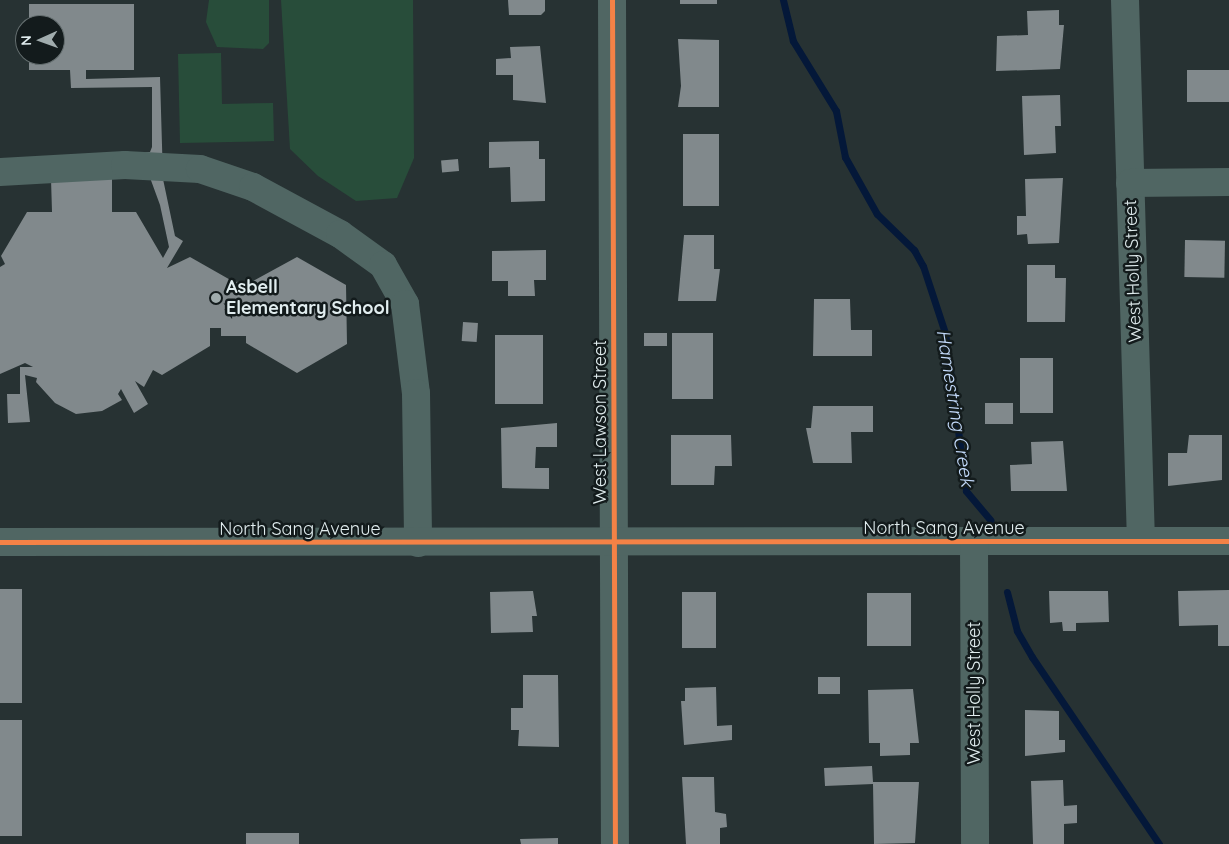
<!DOCTYPE html>
<html>
<head>
<meta charset="utf-8">
<style>
	body { margin:0 }
	#map { position:relative; width:1229px; height:844px; overflow:hidden; background:#273233; font-family:Quicksand,sans-serif }
	div>[style] { position:absolute }
	[style*='--x'] { left:calc(var(--x)*1px); top:calc(var(--y)*1px); width:calc(var(--w)*1px); rotate:calc(var(--a)*1deg) }
	.green>* { inset:0; background:#284d3a }
	.stream>* { height:7px; margin:-3.5px; padding:0 3.5px; transform-origin:3.5px; border-radius:3.5px; background:#041839 }
	.building>* { inset:0; background:#81898c; transform-origin:0 0 }
	.minor>* { height:28px; margin:-14px; padding:0 14px; transform-origin:14px; border-radius:14px; background:#506663 }
	.cycleway>* { height:5px; margin:-2.5px; padding:0 2.5px; transform-origin:2.5px; border-radius:2.5px; background:#f48246 }
	.dots>* { width:14px; height:14px; translate:-50% -50%; box-sizing:border-box; border:2px solid #131b1c; border-radius:50% }
	span { translate:-50% -50%; white-space:nowrap; text-align:center; line-height:1.15; -webkit-text-stroke:5px #131b1c; paint-order:stroke }
	.street-label { font-size:18px; color:#e1edef }
	.poi-label { font-size:18px; color:#e1edef; font-weight:700 }
	.left { translate:0 -50%; text-align:left }
	.water-label { font-size:19px; color:#c3dafb; font-style:italic }
	.north { position:absolute; left:15px; top:15px; width:50px; height:50px; box-sizing:border-box; background:#131b1c; border:1px solid #656f70; border-radius:50%; rotate:268deg; font-size:14px; font-weight:700; line-height:20px; text-align:center; color:#e1edef }
	.north::after { content:''; display:block; margin:auto; width:18px; height:22px; background:#a0acad; clip-path:polygon(50% 0,100% 100%,50% 72%,0 100%) }
</style>
</head>
<body>
<div id="map">
	<div class="green">
		<div style="clip-path:polygon(209px 0,269px 0,269px 43px,263px 49px,217px 47px,206px 22px)"></div>
		<div style="clip-path:polygon(281px 0,413px 0,414px 158px,397px 198px,356px 201px,318px 176px,290px 149px)"></div>
		<div style="clip-path:polygon(221px 53px,222px 104px,273px 103px,274px 141px,180px 143px,178px 54px)"></div>
	</div>
	<div class="stream">
		<div style="--x:783;--y:0;--w:42;--a:76.3"></div>
		<div style="--x:793;--y:41;--w:82;--a:58.4"></div>
		<div style="--x:836;--y:111;--w:47;--a:78.9"></div>
		<div style="--x:845;--y:157;--w:65;--a:60.7"></div>
		<div style="--x:877;--y:214;--w:52;--a:44.2"></div>
		<div style="--x:914;--y:250;--w:18;--a:61"></div>
		<div style="--x:923;--y:266;--w:71;--a:71.8"></div>
		<div style="--x:945;--y:333;--w:159;--a:82.4"></div>
		<div style="--x:966;--y:491;--w:38;--a:50"></div>
		<div style="--x:1007;--y:592;--w:40;--a:75.6"></div>
		<div style="--x:1017;--y:631;--w:30;--a:60"></div>
		<div style="--x:1032;--y:657;--w:226;--a:55.8"></div>
	</div>
	<div class="building">
		<div style="clip-path:polygon(508px 0,545px 0,545px 11px,541px 15px,509px 15px)"></div>
		<div style="left:680px;top:0;width:37px;height:4px"></div>
		<div style="clip-path:polygon(29px 4px,134px 4px,134px 70px,86px 70px,86px 79px,160px 77px,163px 179px,175px 236px,183px 241px,167px 268px,190px 257px,234px 282px,253px 281px,297px 257px,346px 285px,347px 344px,297px 373px,246px 343px,246px 336px,221px 336px,221px 328px,210px 328px,210px 346px,162px 375px,153px 370px,144px 387px,135px 381px,148px 404px,134px 413px,121px 389px,118px 394px,122px 400px,102px 411px,76px 414px,55px 403px,36px 382px,37px 378px,25px 375px,30px 422px,8px 423px,7px 394px,20px 394px,20px 367px,33px 367px,25px 363px,0 374px,0 267px,5px 264px,1px 256px,27px 212px,52px 212px,51px 179px,112px 179px,112px 212px,136px 212px,163px 258px,169px 247px,160px 205px,141px 153px,150px 152px,152px 147px,152px 87px,71px 88px,70px 70px,29px 70px,29px 55px,55px 55px,55px 25px,29px 25px)"></div>
		<div style="clip-path:polygon(1059px 10px,1059px 25px,1064px 25px,1060px 69px,996px 71px,997px 36px,1028px 35px,1027px 11px)"></div>
		<div style="clip-path:polygon(678px 39px,719px 40px,719px 107px,678px 107px,681px 86px)"></div>
		<div style="clip-path:polygon(540px 46px,546px 103px,513px 100px,513px 75px,496px 75px,496px 59px,511px 58px,510px 47px)"></div>
		<div style="left:1187px;top:70px;width:42px;height:32px"></div>
		<div style="clip-path:polygon(1060px 95px,1061px 126px,1055px 126px,1056px 153px,1024px 155px,1022px 96px)"></div>
		<div style="left:683px;top:134px;width:36px;height:72px"></div>
		<div style="clip-path:polygon(539px 141px,539px 159px,545px 159px,545px 201px,511px 202px,510px 167px,489px 168px,489px 142px)"></div>
		<div style="left:458px;top:159px;width:12px;height:17px;rotate:85deg"></div>
		<div style="clip-path:polygon(1063px 178px,1059px 243px,1028px 244px,1027px 234px,1017px 235px,1017px 216px,1026px 216px,1025px 179px)"></div>
		<div style="clip-path:polygon(684px 235px,714px 235px,714px 269px,720px 269px,716px 301px,678px 301px)"></div>
		<div style="left:1185px;top:240px;width:40px;height:37px;rotate:1deg"></div>
		<div style="clip-path:polygon(546px 250px,546px 280px,534px 280px,535px 296px,508px 296px,508px 281px,492px 281px,492px 251px)"></div>
		<div style="clip-path:polygon(1027px 265px,1055px 265px,1055px 278px,1066px 278px,1065px 322px,1027px 322px)"></div>
		<div style="clip-path:polygon(814px 299px,850px 299px,851px 330px,872px 330px,872px 356px,813px 356px)"></div>
		<div style="left:463px;top:322px;width:15px;height:19px;rotate:4deg"></div>
		<div style="left:667px;top:333px;width:13px;height:23px;rotate:90deg"></div>
		<div style="left:672px;top:333px;width:41px;height:66px"></div>
		<div style="left:495px;top:335px;width:48px;height:69px"></div>
		<div style="left:1020px;top:358px;width:33px;height:55px"></div>
		<div style="left:1013px;top:403px;width:21px;height:28px;rotate:90deg"></div>
		<div style="clip-path:polygon(813px 406px,873px 406px,873px 432px,851px 432px,852px 463px,813px 463px,806px 428px,811px 428px)"></div>
		<div style="clip-path:polygon(557px 423px,557px 447px,536px 447px,535px 468px,549px 468px,549px 489px,502px 488px,501px 428px)"></div>
		<div style="clip-path:polygon(671px 435px,731px 435px,732px 466px,715px 466px,714px 485px,671px 485px)"></div>
		<div style="clip-path:polygon(1189px 435px,1222px 435px,1222px 480px,1168px 486px,1168px 453px,1187px 453px)"></div>
		<div style="clip-path:polygon(1063px 441px,1067px 491px,1011px 491px,1010px 465px,1032px 464px,1031px 442px)"></div>
		<div style="left:22px;top:589px;width:114px;height:22px;rotate:90deg"></div>
		<div style="clip-path:polygon(1229px 590px,1229px 646px,1218px 646px,1218px 625px,1179px 626px,1178px 591px)"></div>
		<div style="clip-path:polygon(533px 591px,537px 616px,532px 616px,533px 632px,491px 633px,490px 592px)"></div>
		<div style="clip-path:polygon(1049px 591px,1108px 591px,1109px 622px,1076px 623px,1076px 631px,1063px 631px,1062px 622px,1050px 623px)"></div>
		<div style="left:682px;top:592px;width:34px;height:56px"></div>
		<div style="left:867px;top:593px;width:44px;height:53px"></div>
		<div style="clip-path:polygon(523px 675px,558px 675px,559px 747px,518px 746px,519px 730px,511px 730px,511px 708px,523px 708px)"></div>
		<div style="left:818px;top:677px;width:22px;height:17px"></div>
		<div style="clip-path:polygon(716px 687px,717px 726px,732px 725px,732px 740px,684px 745px,681px 701px,685px 701px,685px 688px)"></div>
		<div style="clip-path:polygon(913px 689px,919px 743px,910px 743px,910px 755px,880px 756px,880px 743px,869px 743px,868px 690px)"></div>
		<div style="clip-path:polygon(1025px 710px,1059px 711px,1059px 740px,1065px 740px,1065px 752px,1025px 756px)"></div>
		<div style="left:0;top:720px;width:22px;height:116px"></div>
		<div style="clip-path:polygon(872px 766px,873px 782px,919px 782px,915px 843px,874px 844px,873px 784px,825px 786px,824px 768px)"></div>
		<div style="clip-path:polygon(682px 777px,714px 777px,715px 812px,726px 814px,727px 827px,720px 828px,720px 844px,686px 844px)"></div>
		<div style="clip-path:polygon(1063px 780px,1064px 806px,1077px 805px,1077px 823px,1064px 824px,1064px 844px,1033px 844px,1031px 781px)"></div>
		<div style="left:246px;top:833px;width:53px;height:11px"></div>
		<div style="clip-path:polygon(558px 838px,558px 844px,521px 844px,520px 839px)"></div>
	</div>
	<div class="minor">
		<div style="--x:612;--y:0;--w:844;--a:89.8"></div>
		<div style="--x:1125;--y:0;--w:541;--a:88.31"></div>
		<div style="--x:0;--y:172;--w:125;--a:-3.2"></div>
		<div style="--x:125;--y:165;--w:75;--a:3.1"></div>
		<div style="--x:200;--y:169;--w:56;--a:18.8"></div>
		<div style="--x:253;--y:187;--w:99;--a:28.4"></div>
		<div style="--x:340;--y:234;--w:53;--a:35.8"></div>
		<div style="--x:383;--y:265;--w:45;--a:60.6"></div>
		<div style="--x:405;--y:304;--w:90;--a:83"></div>
		<div style="--x:416;--y:393;--w:150;--a:89.2"></div>
		<div style="--x:1130;--y:183;--w:99;--a:-0.6"></div>
		<div style="--x:0;--y:542;--w:1229;--a:-0.05"></div>
		<div style="--x:974;--y:542;--w:302;--a:89.8"></div>
	</div>
	<div class="cycleway">
		<div style="--x:612;--y:0;--w:844;--a:89.8"></div>
		<div style="--x:0;--y:542;--w:1229;--a:-0.05"></div>
	</div>
	<div class="dots">
		<div style="left:216px;top:298px;background:#a0acad"></div>
	</div>
	<div class="street-label">
		<span style="left:1133px;top:271px;rotate:-92deg">West Holly Street</span>
		<span style="left:600px;top:422px;rotate:-90deg">West Lawson Street</span>
		<span style="left:944px;top:528px">North Sang Avenue</span>
		<span style="left:300px;top:529px">North Sang Avenue</span>
		<span style="left:974px;top:693px;rotate:-90deg">West Holly Street</span>
	</div>
	<div class="poi-label">
		<span class="left" style="left:226px;top:298px">Asbell<br>Elementary School</span>
	</div>
	<div class="water-label">
		<span style="left:955px;top:408px;rotate:81deg">Hamestring Creek</span>
	</div>
	<div class="north">N</div>
</div>
</body>
</html>
